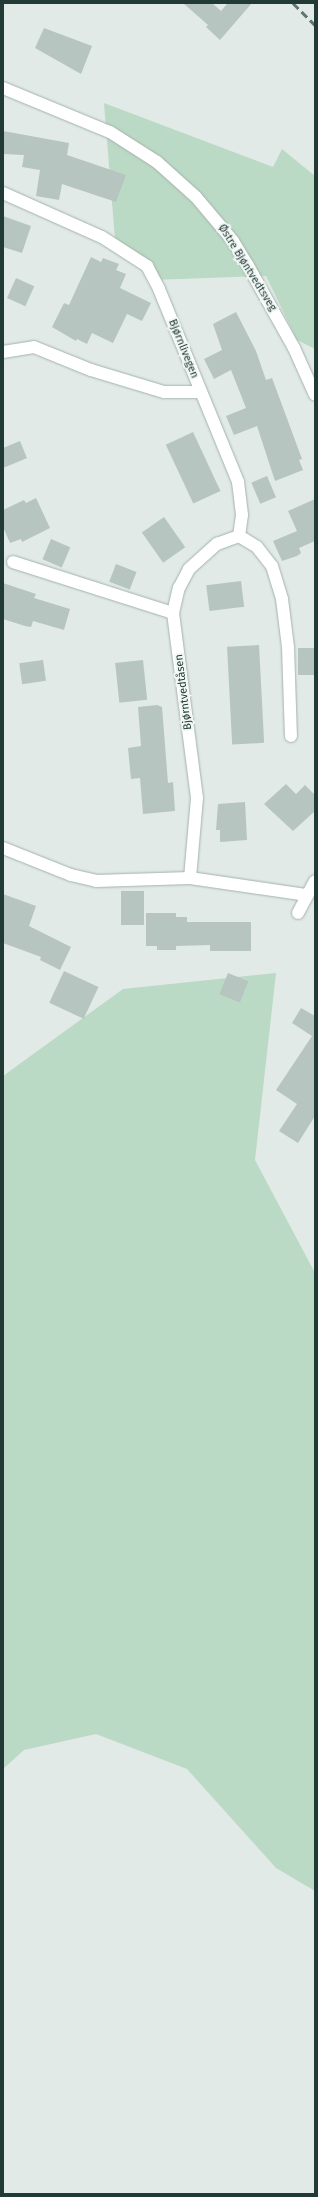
<!DOCTYPE html>
<html>
<head>
<meta charset="utf-8">
<style>
	body { margin:0 }
	#map { position:relative; width:318px; height:2197px; overflow:hidden; background:#e1eae7; font-family:"Fira Sans",sans-serif }
	div>[style] { position:absolute }
	[style*='--x'] { left:calc(var(--x)*1px); top:calc(var(--y)*1px); width:calc(var(--w)*1px); rotate:calc(var(--a)*1deg) }
	.green>* { inset:0; background:#bbdac5 }
	.building>* { inset:0; background:#b6c5c0; transform-origin:0 0 }
	.roads { filter:drop-shadow(0 0 1px #a4b2ae) drop-shadow(0 0 1px #a4b2ae) }
	.minor>* { height:12px; margin:-6px; padding:0 6px; transform-origin:6px; border-radius:6px; background:#fff }
	.rail>* { height:3px; margin-top:-1.5px; transform-origin:0; background:repeating-linear-gradient(90deg,#5d7670 0 8px,transparent 0 12px) }
	span { translate:-50% -50%; white-space:nowrap; text-align:center; line-height:1.15; -webkit-text-stroke:4px #f1f7f5; paint-order:stroke }
	.street-label { font-size:11px; color:#223a35 }
	.frame { position:absolute; inset:0; border:4px solid #223a35; pointer-events:none }
</style>
</head>
<body>
<div id="map">
	<div class="green">
		<div style="clip-path:polygon(104px 103px,273px 167px,282px 149px,315px 176px,315px 349px,297px 340px,266px 276px,152px 280px,115px 240px)"></div>
		<div style="clip-path:polygon(276px 973px,255px 1160px,315px 1273px,315px 1891px,276px 1868px,187px 1769px,96px 1734px,24px 1750px,3px 1769px,3px 1076px,123px 989px)"></div>
	</div>
	<div class="building">
		<div style="clip-path:polygon(183px 3px,212px 3px,221px 11px,228px 3px,252px 3px,220px 40px,206px 27px,208px 25px)"></div>
		<div style="clip-path:polygon(44px 28px,92px 46px,81px 74px,35px 48px)"></div>
		<div style="clip-path:polygon(3px 131px,69px 143px,67px 155px,126px 175px,116px 202px,62px 184px,59px 200px,36px 196px,40px 170px,22px 167px,24px 155px,3px 154px)"></div>
		<div style="clip-path:polygon(3px 216px,31px 226px,22px 253px,3px 247px)"></div>
		<div style="clip-path:polygon(91px 257px,101px 262px,103px 258px,119px 264px,116px 270px,126px 274px,120px 288px,151px 303px,142px 321px,127px 314px,113px 343px,92px 333px,87px 344px,77px 339px,76px 341px,52px 327px,64px 303px,69px 305px)"></div>
		<div style="left:16px;top:278px;width:20px;height:22px;rotate:24deg"></div>
		<div style="clip-path:polygon(236px 312px,256px 351px,266px 380px,272px 378px,302px 459px,299px 460px,303px 470px,275px 481px,257px 426px,234px 435px,226px 416px,246px 408px,231px 370px,214px 379px,204px 359px,222px 350px,213px 324px)"></div>
		<div style="left:193px;top:432px;width:65px;height:30px;rotate:65deg"></div>
		<div style="clip-path:polygon(20px 441px,27px 458px,3px 468px,3px 448px)"></div>
		<div style="left:267px;top:476px;width:23px;height:17px;rotate:67deg"></div>
		<div style="clip-path:polygon(36px 498px,50px 528px,22px 542px,21px 539px,10px 543px,3px 527px,3px 510px,24px 500px,26px 503px)"></div>
		<div style="clip-path:polygon(315px 499px,315px 541px,299px 548px,301px 553px,297px 556px,282px 561px,273px 541px,297px 531px,288px 511px)"></div>
		<div style="left:164px;top:517px;width:37px;height:27px;rotate:55deg"></div>
		<div style="left:51px;top:539px;width:21px;height:22px;rotate:23deg"></div>
		<div style="left:116px;top:564px;width:22px;height:19px;rotate:21deg"></div>
		<div style="left:241px;top:581px;width:26px;height:35px;rotate:83deg"></div>
		<div style="clip-path:polygon(3px 583px,36px 594px,34px 598px,70px 609px,64px 630px,33px 621px,31px 627px,25px 626px,3px 619px)"></div>
		<div style="left:259px;top:645px;width:98px;height:32px;rotate:87deg"></div>
		<div style="left:315px;top:648px;width:27px;height:17px;rotate:90deg"></div>
		<div style="left:43px;top:660px;width:21px;height:24px;rotate:82deg"></div>
		<div style="left:143px;top:660px;width:40px;height:28px;rotate:84deg"></div>
		<div style="clip-path:polygon(157px 705px,162px 707px,168px 783px,173px 782px,175px 811px,143px 814px,140px 778px,131px 779px,128px 748px,141px 746px,138px 707px)"></div>
		<div style="clip-path:polygon(286px 784px,296px 794px,305px 785px,315px 795px,315px 811px,293px 831px,264px 804px)"></div>
		<div style="clip-path:polygon(245px 802px,247px 840px,220px 842px,220px 830px,216px 830px,218px 804px)"></div>
		<div style="left:144px;top:891px;width:34px;height:23px;rotate:90deg"></div>
		<div style="clip-path:polygon(3px 894px,36px 906px,29px 926px,71px 947px,60px 970px,40px 960px,41px 957px,3px 943px)"></div>
		<div style="clip-path:polygon(146px 913px,176px 913px,176px 917px,187px 917px,187px 922px,251px 922px,251px 951px,210px 951px,210px 945px,176px 946px,176px 950px,157px 950px,157px 946px,146px 946px)"></div>
		<div style="left:64px;top:971px;width:38px;height:35px;rotate:25deg"></div>
		<div style="left:228px;top:973px;width:22px;height:23px;rotate:22deg"></div>
		<div style="clip-path:polygon(301px 1008px,315px 1016px,315px 1116px,298px 1143px,279px 1131px,297px 1104px,276px 1090px,312px 1036px,292px 1023px)"></div>
	</div>
	<div class="roads">
		<div class="minor">
			<div style="--x:3;--y:88;--w:116;--a:22.4"></div>
			<div style="--x:110;--y:132;--w:56;--a:32.6"></div>
			<div style="--x:157;--y:162;--w:52;--a:41.9"></div>
			<div style="--x:196;--y:197;--w:57;--a:49.9"></div>
			<div style="--x:233;--y:241;--w:27;--a:59"></div>
			<div style="--x:247;--y:264;--w:96;--a:60.8"></div>
			<div style="--x:294;--y:348;--w:51;--a:65.9"></div>
			<div style="--x:3;--y:193;--w:108;--a:24"></div>
			<div style="--x:102;--y:237;--w:54;--a:32.8"></div>
			<div style="--x:147;--y:266;--w:26;--a:62"></div>
			<div style="--x:159;--y:289;--w:209;--a:67.7"></div>
			<div style="--x:238;--y:482;--w:33;--a:83"></div>
			<div style="--x:242;--y:515;--w:21;--a:98"></div>
			<div style="--x:3;--y:352;--w:31;--a:-9"></div>
			<div style="--x:34;--y:347;--w:61;--a:22"></div>
			<div style="--x:91;--y:370;--w:76;--a:16.8"></div>
			<div style="--x:164;--y:392;--w:37;--a:0"></div>
			<div style="--x:13;--y:562;--w:168;--a:17.7"></div>
			<div style="--x:3;--y:848;--w:73;--a:21.7"></div>
			<div style="--x:71;--y:875;--w:26;--a:13"></div>
			<div style="--x:96;--y:881;--w:94;--a:-1.8"></div>
			<div style="--x:190;--y:878;--w:117;--a:8.3"></div>
			<div style="--x:190;--y:878;--w:80;--a:-85"></div>
			<div style="--x:197;--y:798;--w:187;--a:-97.4"></div>
			<div style="--x:173;--y:613;--w:26;--a:-77"></div>
			<div style="--x:179;--y:588;--w:21;--a:-62"></div>
			<div style="--x:189;--y:569;--w:38;--a:-42"></div>
			<div style="--x:217;--y:544;--w:23;--a:-20"></div>
			<div style="--x:239;--y:536;--w:21;--a:31"></div>
			<div style="--x:257;--y:547;--w:24;--a:52"></div>
			<div style="--x:272;--y:566;--w:34;--a:73"></div>
			<div style="--x:282;--y:599;--w:48;--a:82.9"></div>
			<div style="--x:288;--y:647;--w:89;--a:88.1"></div>
			<div style="--x:298;--y:913;--w:36;--a:-62"></div>
		</div>
	</div>
	<div class="rail">
		<div style="--x:293;--y:3;--w:31;--a:45"></div>
	</div>
	<div class="street-label">
		<span style="left:247px;top:268px;rotate:58deg">Østre Bjøntvedtsveg</span>
		<span style="left:183px;top:349px;rotate:68deg">Bjørnlivegen</span>
		<span style="left:184px;top:692px;rotate:-97deg">Bjørntvedtåsen</span>
	</div>
	<div class="frame"></div>
</div>
</body>
</html>
